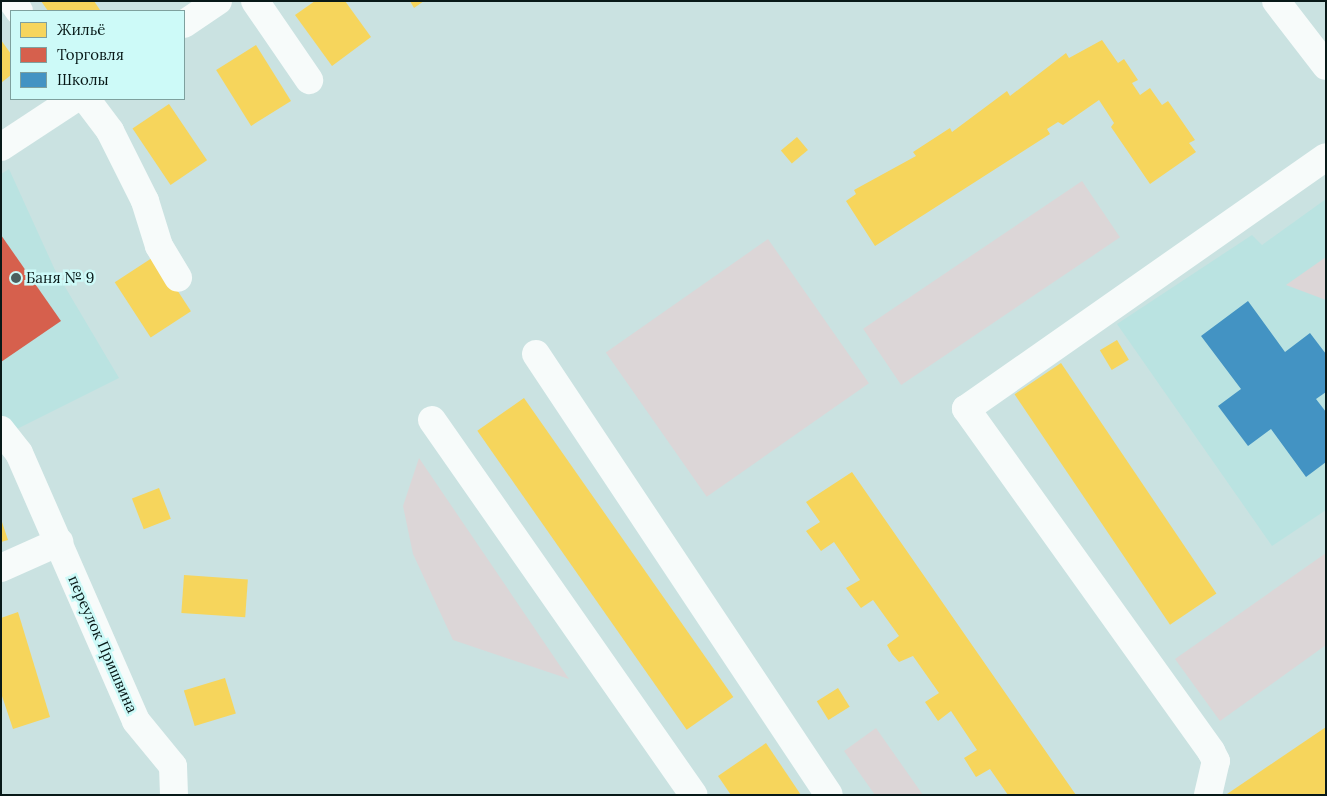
<!DOCTYPE html>
<html>
<head>
<meta charset="utf-8">
<style>
	body { margin:0 }
	#map { position:relative; width:1327px; height:796px; overflow:hidden; background:#cae2e1; font-family:Lora,serif }
	div>[style] { position:absolute }
	[style*='--x'] { left:calc(var(--x)*1px); top:calc(var(--y)*1px); width:calc(var(--w)*1px); rotate:calc(var(--a)*1deg) }
	.built>* { inset:0; background:#bae3e1 }
	.green>* { inset:0; background:#dcd6d7; transform-origin:0 0 }
	.homes>* { inset:0; background:#f6d55c; transform-origin:0 0 }
	.shops>* { inset:0; background:#d6604d }
	.schools>* { inset:0; background:#4393c3 }
	.minor>* { height:28px; margin:-14px; padding:0 14px; transform-origin:14px; border-radius:14px; background:#f7fbfa }
	.major>* { height:28px; margin:-14px; padding:0 14px; transform-origin:14px; border-radius:14px; background:#f7fbfa }
	.dots>* { width:14px; height:14px; translate:-50% -50%; box-sizing:border-box; border:2px solid #cdfaf8; border-radius:50% }
	span { translate:-50% -50%; white-space:nowrap; text-align:center; line-height:1.15; -webkit-text-stroke:5px #cdfaf8; paint-order:stroke }
	.poi-label { font-size:15px; color:#081918 }
	.left { translate:0 -50%; text-align:left }
	.street-label { font-size:15px; color:#081918 }
	.frame { position:absolute; inset:0; border:2px solid #081918; pointer-events:none }
	.legend { position:absolute; left:10px; top:10px; width:175px; height:90px; box-sizing:border-box; background:#cdfaf8; border:1px solid #7ea09e; margin:0; padding:6px 9px; list-style:none; font-size:15px; color:#081918 }
	.legend li { display:flex; align-items:center; gap:10px; height:25px }
	.legend b { width:25px; border:1px solid #7ea09e }
</style>
</head>
<body>
<div id="map">
	<div class="built">
		<div style="clip-path:polygon(9px 169px,55px 270px,119px 378px,1px 437px,1px 174px)"></div>
		<div style="clip-path:polygon(1326px 199px,1326px 510px,1272px 546px,1117px 324px,1252px 235px,1262px 245px)"></div>
	</div>
	<div class="green">
		<div style="left:1082px;top:181px;width:68px;height:264px;rotate:56deg"></div>
		<div style="left:768px;top:239px;width:176px;height:198px;rotate:55deg"></div>
		<div style="clip-path:polygon(1326px 257px,1326px 300px,1286px 285px)"></div>
		<div style="clip-path:polygon(419px 458px,569px 679px,453px 640px,413px 554px,403px 506px)"></div>
		<div style="clip-path:polygon(1326px 553px,1326px 645px,1220px 721px,1175px 659px)"></div>
		<div style="clip-path:polygon(876px 728px,923px 795px,875px 795px,844px 751px)"></div>
	</div>
	<div class="homes">
		<div style="clip-path:polygon(41px 1px,94px 1px,100px 10px,48px 11px)"></div>
		<div style="clip-path:polygon(315px 1px,345px 1px,371px 37px,332px 66px,295px 15px)"></div>
		<div style="clip-path:polygon(410px 1px,424px 1px,414px 8px)"></div>
		<div style="clip-path:polygon(1px 40px,11px 54px,11px 75px,1px 83px)"></div>
		<div style="clip-path:polygon(1102px 40px,1118px 63px,1124px 59px,1138px 80px,1132px 83px,1140px 95px,1150px 88px,1162px 105px,1168px 101px,1195px 140px,1189px 143px,1196px 152px,1150px 184px,1111px 127px,1114px 123px,1099px 100px,1063px 125px,1058px 122px,1047px 129px,1050px 134px,875px 246px,846px 201px,856px 194px,854px 190px,916px 156px,913px 152px,950px 128px,952px 132px,1007px 91px,1010px 96px,1066px 53px,1069px 58px)"></div>
		<div style="left:256px;top:45px;width:66px;height:47px;rotate:58deg"></div>
		<div style="left:169px;top:104px;width:68px;height:44px;rotate:56deg"></div>
		<div style="left:797px;top:137px;width:17px;height:21px;rotate:50deg"></div>
		<div style="left:155px;top:256px;width:66px;height:48px;rotate:57deg"></div>
		<div style="left:1117px;top:340px;width:23px;height:20px;rotate:59deg"></div>
		<div style="left:1061px;top:363px;width:278px;height:56px;rotate:56deg"></div>
		<div style="left:524px;top:398px;width:365px;height:57px;rotate:55deg"></div>
		<div style="clip-path:polygon(852px 472px,1076px 795px,1008px 795px,990px 769px,976px 777px,964px 758px,977px 750px,951px 711px,938px 721px,925px 702px,939px 693px,913px 656px,899px 662px,892px 654px,887px 645px,899px 636px,873px 600px,861px 608px,846px 588px,860px 580px,834px 542px,821px 551px,806px 531px,820px 522px,806px 502px)"></div>
		<div style="left:159px;top:488px;width:33px;height:29px;rotate:69deg"></div>
		<div style="clip-path:polygon(1px 519px,8px 540px,1px 542px)"></div>
		<div style="left:184px;top:575px;width:64px;height:38px;rotate:4deg"></div>
		<div style="clip-path:polygon(18px 612px,50px 717px,13px 729px,1px 693px,1px 618px)"></div>
		<div style="left:225px;top:678px;width:37px;height:43px;rotate:73deg"></div>
		<div style="left:838px;top:688px;width:22px;height:25px;rotate:58deg"></div>
		<div style="clip-path:polygon(1326px 727px,1326px 795px,1227px 794px)"></div>
		<div style="clip-path:polygon(766px 743px,801px 795px,731px 795px,718px 776px)"></div>
	</div>
	<div class="shops">
		<div style="clip-path:polygon(1px 235px,61px 321px,1px 362px)"></div>
	</div>
	<div class="schools">
		<div style="clip-path:polygon(1248px 301px,1285px 352px,1310px 333px,1326px 354px,1326px 392px,1316px 399px,1326px 412px,1326px 462px,1306px 477px,1271px 429px,1248px 446px,1218px 406px,1241px 389px,1201px 336px)"></div>
	</div>
	<div class="minor">
		<div style="--x:12;--y:1;--w:12;--a:55"></div>
		<div style="--x:255;--y:1;--w:96;--a:55.6"></div>
		<div style="--x:1276;--y:1;--w:82;--a:52.4"></div>
		<div style="--x:86;--y:99;--w:40;--a:53"></div>
		<div style="--x:110;--y:131;--w:78;--a:63.4"></div>
		<div style="--x:145;--y:201;--w:47;--a:72.7"></div>
		<div style="--x:159;--y:246;--w:37;--a:59"></div>
		<div style="--x:536;--y:354;--w:529;--a:56.4"></div>
		<div style="--x:432;--y:420;--w:457;--a:55.1"></div>
		<div style="--x:1;--y:430;--w:29;--a:52"></div>
		<div style="--x:19;--y:453;--w:292;--a:66.4"></div>
		<div style="--x:136;--y:721;--w:58;--a:50.6"></div>
		<div style="--x:173;--y:766;--w:29;--a:88"></div>
		<div style="--x:1;--y:568;--w:64;--a:-24.1"></div>
		<div style="--x:1208;--y:795;--w:35;--a:-77"></div>
		<div style="--x:1216;--y:761;--w:11;--a:-117"></div>
		<div style="--x:1211;--y:751;--w:421;--a:-125.6"></div>
		<div style="--x:966;--y:409;--w:439;--a:-35"></div>
	</div>
	<div class="major">
		<div style="--x:184;--y:24;--w:41;--a:-34.1"></div>
		<div style="--x:1;--y:147;--w:87;--a:-33.3"></div>
	</div>
	<div class="dots">
		<div style="left:16px;top:278px;background:#4c5f5e"></div>
	</div>
	<div class="poi-label">
		<span class="left" style="left:26px;top:278px">Баня № 9</span>
	</div>
	<div class="street-label">
		<span style="left:103px;top:644px;rotate:66deg">переулок Пришвина</span>
	</div>
	<div class="frame"></div>
	<ul class="legend">
	<li><b style="height:14px;background:#f6d55c"></b>Жильё</li>
	<li><b style="height:14px;background:#d6604d"></b>Торговля</li>
	<li><b style="height:14px;background:#4393c3"></b>Школы</li>
	</ul>
</div>
</body>
</html>
